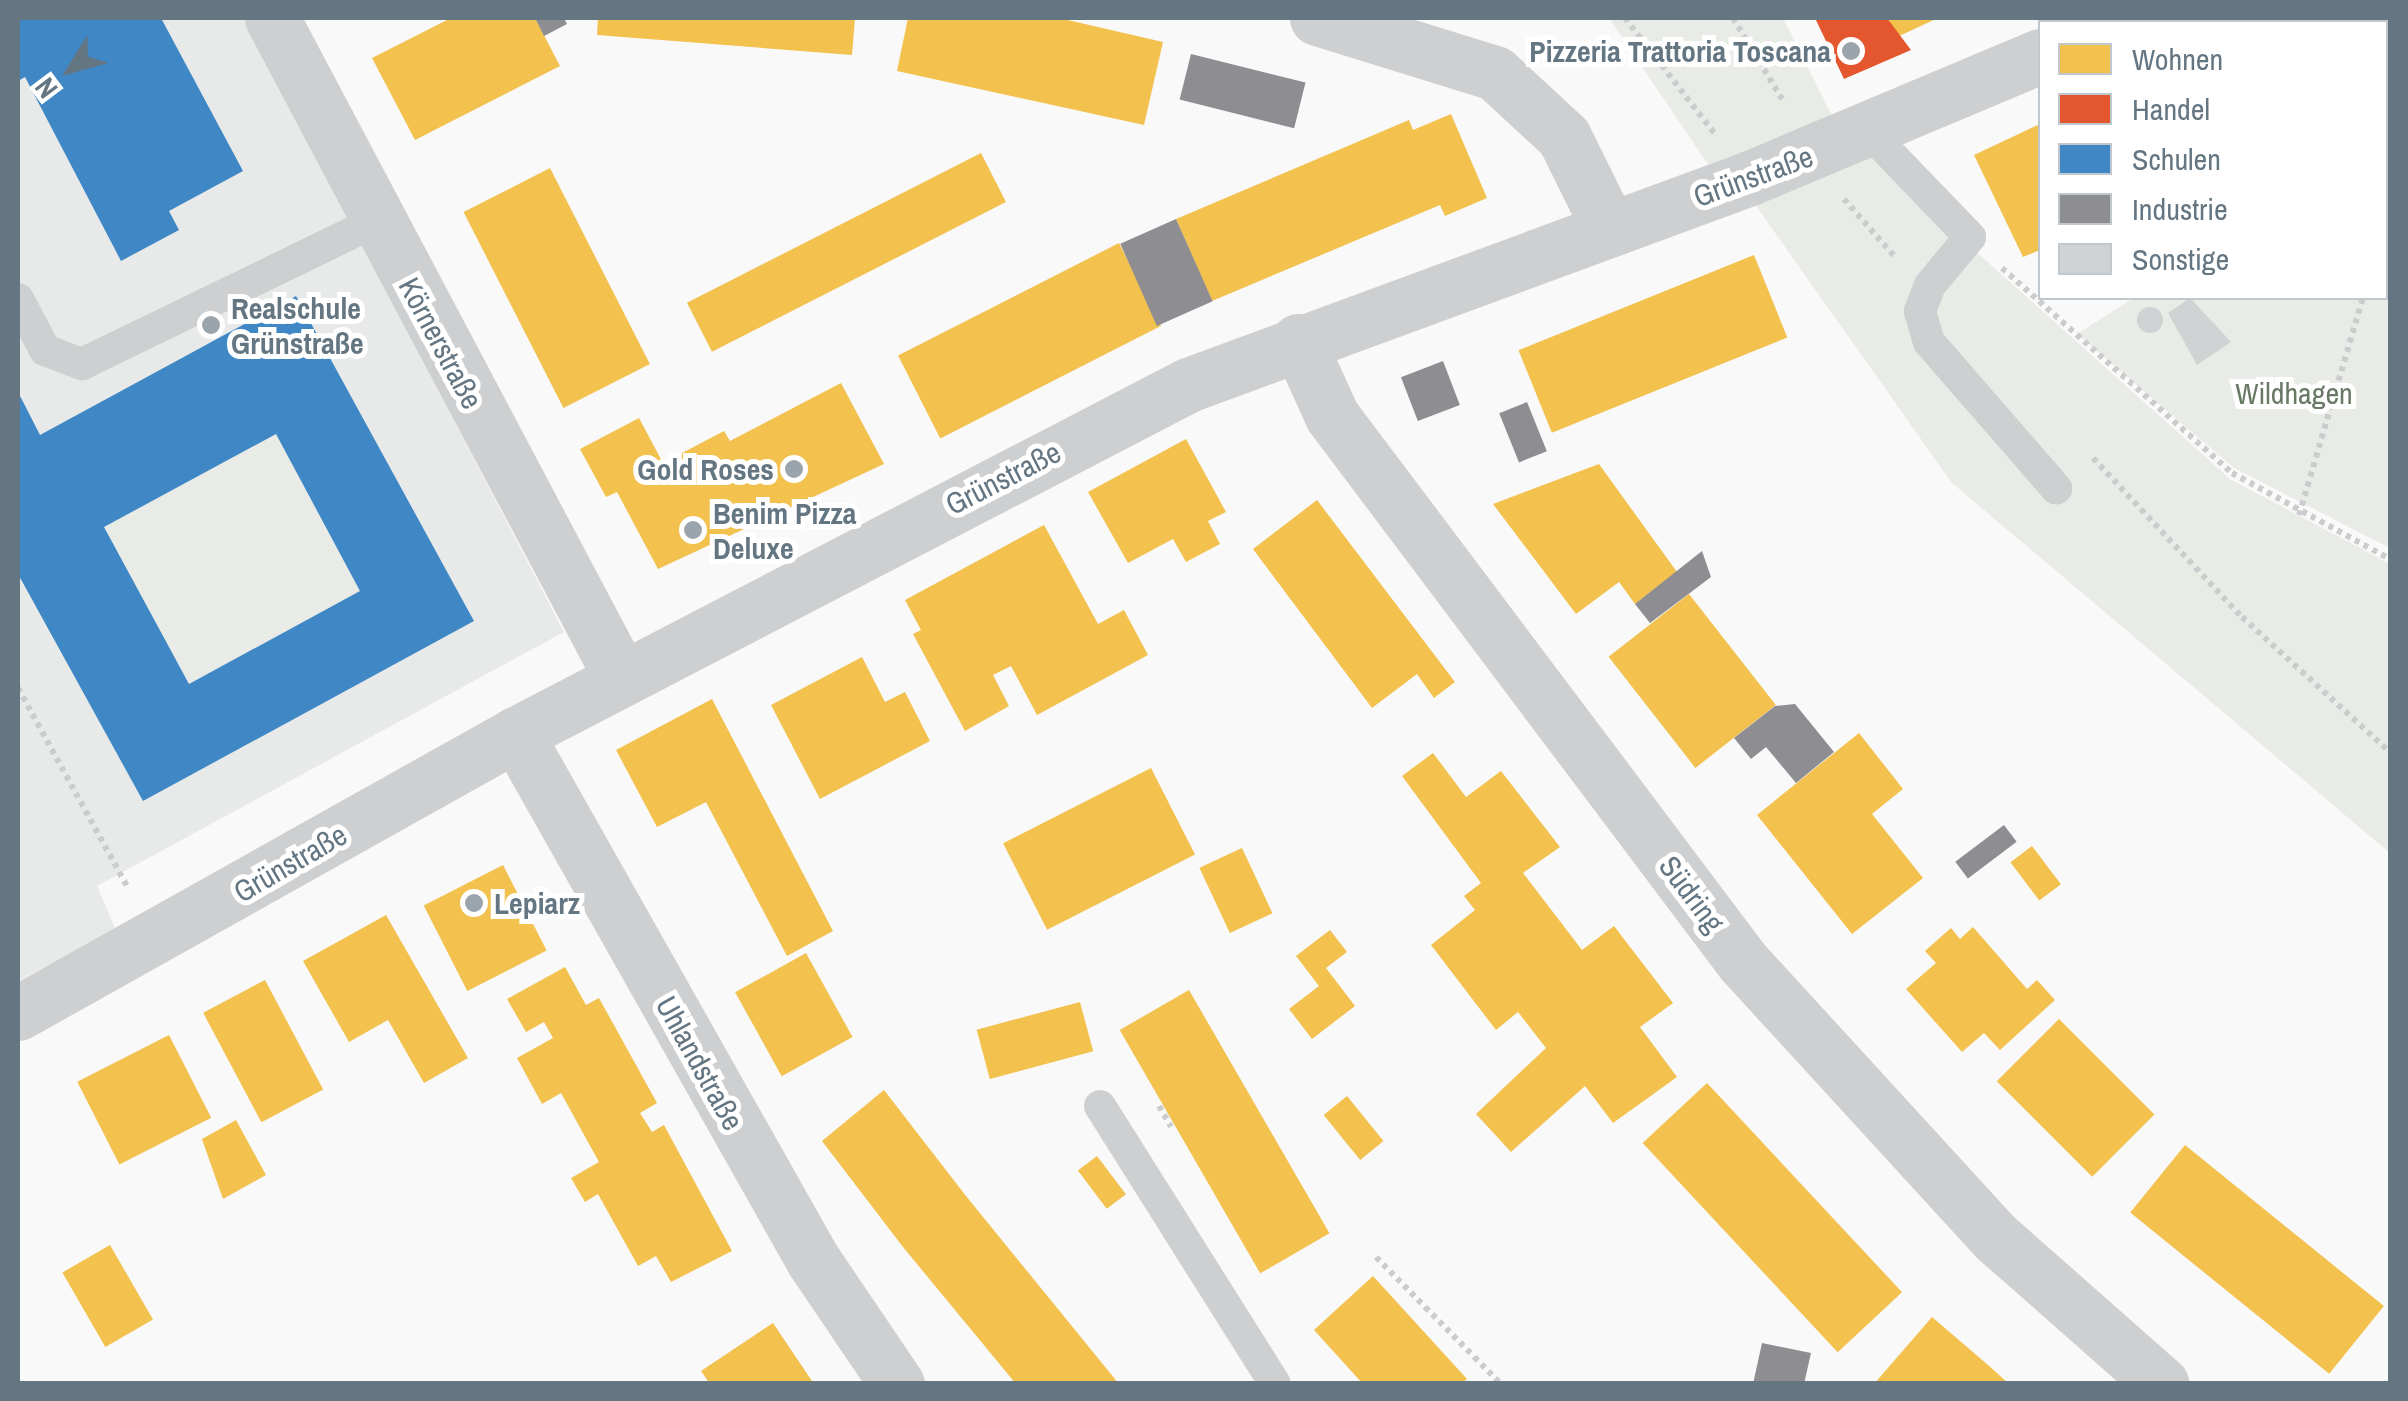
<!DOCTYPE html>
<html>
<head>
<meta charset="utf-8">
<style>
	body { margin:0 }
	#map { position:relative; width:2408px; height:1401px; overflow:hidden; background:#f9f9f9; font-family:"Archivo Narrow",sans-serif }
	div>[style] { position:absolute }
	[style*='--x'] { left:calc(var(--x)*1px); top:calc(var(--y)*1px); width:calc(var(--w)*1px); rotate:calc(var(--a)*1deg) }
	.built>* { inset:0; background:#e8e9e9 }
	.green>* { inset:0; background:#e8ebe6; transform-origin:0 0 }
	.homes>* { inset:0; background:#f2c14e; transform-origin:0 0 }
	.shops>* { inset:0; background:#e4572e }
	.schools>* { inset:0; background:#3f88c5 }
	.industry>* { inset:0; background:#8d8d92; transform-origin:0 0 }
	.building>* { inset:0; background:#d0d2d3 }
	.round { border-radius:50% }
	.path>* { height:6px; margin-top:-3px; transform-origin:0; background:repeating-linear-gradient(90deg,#cbcccd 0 5px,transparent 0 10px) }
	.lane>* { height:32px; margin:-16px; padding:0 16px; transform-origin:16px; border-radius:16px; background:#cecfd0 }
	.street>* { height:55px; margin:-27.5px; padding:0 27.5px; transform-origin:27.5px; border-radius:27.5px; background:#cecfd0 }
	.dots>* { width:28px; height:28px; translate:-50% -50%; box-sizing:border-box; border:5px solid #fff; border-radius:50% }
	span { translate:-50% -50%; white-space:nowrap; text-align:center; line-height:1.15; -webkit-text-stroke:10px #fff; paint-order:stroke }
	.poi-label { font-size:30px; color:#657683; font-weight:700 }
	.right { translate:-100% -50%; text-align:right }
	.left { translate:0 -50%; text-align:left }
	.street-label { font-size:30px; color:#657683 }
	.park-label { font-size:30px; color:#687a64 }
	.frame { position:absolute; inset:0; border:20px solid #657683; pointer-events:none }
	.legend { position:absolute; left:2038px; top:20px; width:350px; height:280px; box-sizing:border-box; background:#fff; border:2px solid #c1c8cd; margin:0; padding:12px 18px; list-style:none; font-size:30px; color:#657683 }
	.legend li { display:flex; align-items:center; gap:20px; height:50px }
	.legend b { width:50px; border:2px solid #c1c8cd }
	.north { position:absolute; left:20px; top:20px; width:100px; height:100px; -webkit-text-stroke:8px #fff; paint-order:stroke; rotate:233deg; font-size:28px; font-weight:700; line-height:40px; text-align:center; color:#657683 }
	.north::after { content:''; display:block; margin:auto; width:35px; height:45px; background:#657683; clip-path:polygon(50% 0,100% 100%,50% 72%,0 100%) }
</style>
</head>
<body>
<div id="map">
	<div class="built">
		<div style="clip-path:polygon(18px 18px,245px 18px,564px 632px,97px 886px,116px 930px,18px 981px)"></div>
	</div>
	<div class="green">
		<div style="clip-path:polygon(1609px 18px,1783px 18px,1838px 128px,1720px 182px)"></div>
		<div style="clip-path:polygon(2266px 18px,2390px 18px,2390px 548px,2234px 468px,2077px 334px,2134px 298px,2386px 298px,2386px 22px)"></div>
		<div style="clip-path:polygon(1883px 150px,1973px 249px,2230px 479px,2390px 564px,2390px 853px,1952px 483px,1756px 206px)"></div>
		<div style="left:276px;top:434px;width:178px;height:196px;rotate:62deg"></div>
	</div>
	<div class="homes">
		<div style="clip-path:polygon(451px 18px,535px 18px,560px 66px,415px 140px,372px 58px)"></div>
		<div style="clip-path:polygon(598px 18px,855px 18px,852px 55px,597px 35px)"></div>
		<div style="clip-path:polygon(908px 18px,1059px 18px,1163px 42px,1144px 125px,897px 71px)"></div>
		<div style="clip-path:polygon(1887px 18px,1938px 18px,1897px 37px)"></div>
		<div style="clip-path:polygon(1451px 114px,1487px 198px,1445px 216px,1440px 205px,1212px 301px,1176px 219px,1409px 120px,1413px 130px)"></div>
		<div style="clip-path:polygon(2040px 124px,2040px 250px,2023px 257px,1974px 155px)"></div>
		<div style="left:981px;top:153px;width:55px;height:330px;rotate:63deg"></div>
		<div style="left:550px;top:168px;width:220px;height:97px;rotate:63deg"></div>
		<div style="left:1119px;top:243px;width:93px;height:248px;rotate:63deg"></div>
		<div style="left:1754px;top:255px;width:89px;height:254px;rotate:68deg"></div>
		<div style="clip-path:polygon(841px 383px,884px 464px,658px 569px,617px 492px,606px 497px,580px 449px,639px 418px,663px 463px,724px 431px,730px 441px)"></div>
		<div style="clip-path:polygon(1186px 439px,1226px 512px,1208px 521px,1220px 544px,1186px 562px,1173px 539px,1128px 563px,1088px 492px)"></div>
		<div style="clip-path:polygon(1599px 464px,1677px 572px,1635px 604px,1619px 582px,1576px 614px,1493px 504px)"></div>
		<div style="clip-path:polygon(1317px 500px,1455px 682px,1434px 698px,1417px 674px,1372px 708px,1253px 549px)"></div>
		<div style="clip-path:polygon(1044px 525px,1098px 624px,1124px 610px,1148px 655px,1037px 715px,1011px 666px,993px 675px,1009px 706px,965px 731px,913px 634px,921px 630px,905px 600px)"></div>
		<div style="left:1689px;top:594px;width:141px;height:102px;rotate:52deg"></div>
		<div style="clip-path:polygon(862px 657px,885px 702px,905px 692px,930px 741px,820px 799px,771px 705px)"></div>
		<div style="clip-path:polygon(712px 699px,833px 931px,787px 956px,706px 802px,657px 827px,616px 750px)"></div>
		<div style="clip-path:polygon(1859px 733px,1903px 789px,1872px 814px,1923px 878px,1852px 934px,1757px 815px)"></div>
		<div style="clip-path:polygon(1433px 753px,1466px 797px,1501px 771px,1560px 847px,1523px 873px,1582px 950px,1614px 926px,1673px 1003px,1640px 1027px,1677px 1077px,1613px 1123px,1585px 1086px,1511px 1152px,1476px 1114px,1546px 1048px,1518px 1012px,1496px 1030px,1431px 945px,1475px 910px,1464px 896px,1481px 883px,1402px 776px)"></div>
		<div style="left:1151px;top:768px;width:97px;height:166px;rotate:63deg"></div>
		<div style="left:2032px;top:846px;width:48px;height:27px;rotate:53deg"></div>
		<div style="left:1242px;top:848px;width:72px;height:47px;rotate:65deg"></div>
		<div style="left:503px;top:865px;width:96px;height:89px;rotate:63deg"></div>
		<div style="clip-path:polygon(386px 915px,468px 1058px,424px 1083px,388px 1020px,349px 1042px,303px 961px)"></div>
		<div style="clip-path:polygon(1973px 927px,2027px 989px,2037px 980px,2055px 1000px,2000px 1050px,1984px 1033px,1962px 1052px,1906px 989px,1936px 963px,1925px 951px,1951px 928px,1960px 939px)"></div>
		<div style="clip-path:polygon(1330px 930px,1347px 952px,1326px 968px,1355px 1006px,1312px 1039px,1289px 1009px,1319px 986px,1296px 956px)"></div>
		<div style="left:806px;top:953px;width:96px;height:81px;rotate:61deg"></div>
		<div style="clip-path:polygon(565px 967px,586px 1005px,599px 998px,657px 1103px,640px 1113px,652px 1132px,664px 1125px,732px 1251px,671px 1282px,656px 1256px,638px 1266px,598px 1194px,585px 1202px,571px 1178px,599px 1162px,561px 1093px,542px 1104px,517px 1058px,553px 1038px,544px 1022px,526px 1032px,507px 999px)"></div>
		<div style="left:265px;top:980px;width:124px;height:70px;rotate:62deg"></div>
		<div style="left:1189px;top:990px;width:281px;height:80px;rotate:60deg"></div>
		<div style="left:1080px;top:1002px;width:51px;height:107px;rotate:75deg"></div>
		<div style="left:2059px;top:1019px;width:135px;height:88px;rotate:45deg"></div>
		<div style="left:169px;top:1035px;width:93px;height:103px;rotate:63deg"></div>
		<div style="left:1707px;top:1083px;width:286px;height:88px;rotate:47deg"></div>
		<div style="clip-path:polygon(884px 1090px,966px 1196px,1119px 1384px,1016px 1384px,903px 1247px,822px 1141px)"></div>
		<div style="left:1347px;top:1096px;width:58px;height:30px;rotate:51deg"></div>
		<div style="clip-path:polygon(236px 1120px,266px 1175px,223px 1199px,202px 1139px)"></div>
		<div style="left:2185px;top:1145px;width:256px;height:87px;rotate:39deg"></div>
		<div style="left:1097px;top:1156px;width:48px;height:24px;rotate:53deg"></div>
		<div style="left:110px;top:1245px;width:86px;height:55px;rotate:60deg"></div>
		<div style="clip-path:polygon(1373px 1276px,1467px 1379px,1461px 1384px,1363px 1384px,1314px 1330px)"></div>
		<div style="clip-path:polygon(1932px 1317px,1988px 1365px,2009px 1384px,1874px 1384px)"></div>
		<div style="clip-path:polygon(773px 1323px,814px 1384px,710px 1384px,701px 1371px)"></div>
	</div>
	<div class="shops">
		<div style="clip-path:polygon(1815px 18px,1887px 18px,1911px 50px,1844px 79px)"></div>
	</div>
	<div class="schools">
		<div style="clip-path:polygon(18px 18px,161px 18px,243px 171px,169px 211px,179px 230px,121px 261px,25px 77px,18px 81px)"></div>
		<div style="clip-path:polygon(evenodd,296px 296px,474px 621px,143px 801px,18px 574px,18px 392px,40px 435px,296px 296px,276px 434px,360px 591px,189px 684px,104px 527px,276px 434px)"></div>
	</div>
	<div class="industry">
		<div style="clip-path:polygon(535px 18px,564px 18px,567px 24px,544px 36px)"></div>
		<div style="left:1191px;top:54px;width:118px;height:47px;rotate:14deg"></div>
		<div style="left:1176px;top:219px;width:90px;height:61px;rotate:66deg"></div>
		<div style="left:1443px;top:361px;width:47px;height:45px;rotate:69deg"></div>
		<div style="left:1527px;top:402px;width:53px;height:30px;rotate:68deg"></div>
		<div style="clip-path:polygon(1702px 551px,1711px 577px,1650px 623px,1635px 604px)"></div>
		<div style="clip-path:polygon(1795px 704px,1834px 752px,1796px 783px,1766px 747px,1751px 759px,1734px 738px,1775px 706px)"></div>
		<div style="left:2004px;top:825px;width:21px;height:61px;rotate:53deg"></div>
		<div style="clip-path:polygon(1762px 1343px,1811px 1353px,1804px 1384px,1753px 1384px)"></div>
	</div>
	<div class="building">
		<div style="clip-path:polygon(2190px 298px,2231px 342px,2197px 365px,2168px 313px)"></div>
		<div class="round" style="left:2137px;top:307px;width:26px;height:26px"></div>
	</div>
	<div class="path">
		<div style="--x:1625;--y:18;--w:147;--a:52.2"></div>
		<div style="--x:1733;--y:18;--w:100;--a:58.8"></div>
		<div style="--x:1844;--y:199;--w:77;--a:48.7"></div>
		<div style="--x:2386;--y:220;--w:17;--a:-77"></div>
		<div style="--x:2002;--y:268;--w:308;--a:41.7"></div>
		<div style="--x:2232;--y:473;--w:180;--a:28.6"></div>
		<div style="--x:2093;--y:458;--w:218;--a:46.9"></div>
		<div style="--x:2242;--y:617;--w:200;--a:42.4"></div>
		<div style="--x:2299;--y:515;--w:226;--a:-73.6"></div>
		<div style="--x:18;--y:688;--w:230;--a:61.2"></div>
		<div style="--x:1159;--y:1106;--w:24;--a:60"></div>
		<div style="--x:1376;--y:1257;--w:178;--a:45.5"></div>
	</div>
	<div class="lane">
		<div style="--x:1868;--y:131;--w:147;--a:46.1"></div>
		<div style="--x:1970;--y:237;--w:62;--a:129.8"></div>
		<div style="--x:1930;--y:285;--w:28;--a:111"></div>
		<div style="--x:1920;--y:311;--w:32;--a:74"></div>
		<div style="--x:1929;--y:342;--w:194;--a:49"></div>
		<div style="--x:18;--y:299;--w:58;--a:62.1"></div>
		<div style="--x:45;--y:350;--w:40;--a:21"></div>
		<div style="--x:82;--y:364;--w:328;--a:-25.9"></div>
		<div style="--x:1100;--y:1106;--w:328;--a:57.8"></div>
	</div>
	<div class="street">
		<div style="--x:272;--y:18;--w:748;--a:62.1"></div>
		<div style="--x:1317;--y:18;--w:186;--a:17.2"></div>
		<div style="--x:1495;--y:73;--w:94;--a:42.8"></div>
		<div style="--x:1564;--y:137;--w:102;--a:63.7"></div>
		<div style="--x:2118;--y:22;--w:12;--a:-20"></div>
		<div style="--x:1298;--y:341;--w:82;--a:65.6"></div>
		<div style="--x:1332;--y:416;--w:683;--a:53.03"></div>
		<div style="--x:1743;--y:962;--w:373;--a:47.5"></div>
		<div style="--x:1995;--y:1237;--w:222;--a:41.4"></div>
		<div style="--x:516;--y:734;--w:604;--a:60.55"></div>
		<div style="--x:813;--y:1260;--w:150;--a:55.9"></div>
		<div style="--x:18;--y:1013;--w:571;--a:-29.26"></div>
		<div style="--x:516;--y:734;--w:757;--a:-27.44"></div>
		<div style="--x:1188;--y:385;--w:599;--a:-20.22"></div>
		<div style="--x:1750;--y:178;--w:315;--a:-22.8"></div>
	</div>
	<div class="dots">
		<div style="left:1851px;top:51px;background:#99a4ac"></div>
		<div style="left:211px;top:325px;background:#99a4ac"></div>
		<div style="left:794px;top:469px;background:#99a4ac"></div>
		<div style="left:693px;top:530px;background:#99a4ac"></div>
		<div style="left:474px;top:903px;background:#99a4ac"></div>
	</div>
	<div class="poi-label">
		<span class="right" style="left:1831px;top:51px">Pizzeria Trattoria Toscana</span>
		<span class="left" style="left:231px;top:325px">Realschule<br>Grünstraße</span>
		<span class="right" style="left:774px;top:469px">Gold Roses</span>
		<span class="left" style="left:713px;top:530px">Benim Pizza<br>Deluxe</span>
		<span class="left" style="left:494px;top:903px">Lepiarz</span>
	</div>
	<div class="street-label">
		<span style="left:1753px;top:176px;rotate:-20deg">Grünstraße</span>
		<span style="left:441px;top:343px;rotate:62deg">Körnerstraße</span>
		<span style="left:1003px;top:478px;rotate:-27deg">Grünstraße</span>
		<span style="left:290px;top:863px;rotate:-30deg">Grünstraße</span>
		<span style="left:1692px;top:894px;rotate:53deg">Südring</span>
		<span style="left:700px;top:1063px;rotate:61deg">Uhlandstraße</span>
	</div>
	<div class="park-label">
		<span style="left:2294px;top:393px">Wildhagen</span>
	</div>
	<div class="frame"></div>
	<ul class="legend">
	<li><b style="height:28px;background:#f2c14e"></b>Wohnen</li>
	<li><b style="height:28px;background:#e4572e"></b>Handel</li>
	<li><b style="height:28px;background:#3f88c5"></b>Schulen</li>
	<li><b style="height:28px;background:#8d8d92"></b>Industrie</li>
	<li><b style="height:28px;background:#d0d2d3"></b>Sonstige</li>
	</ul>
	<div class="north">N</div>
</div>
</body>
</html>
